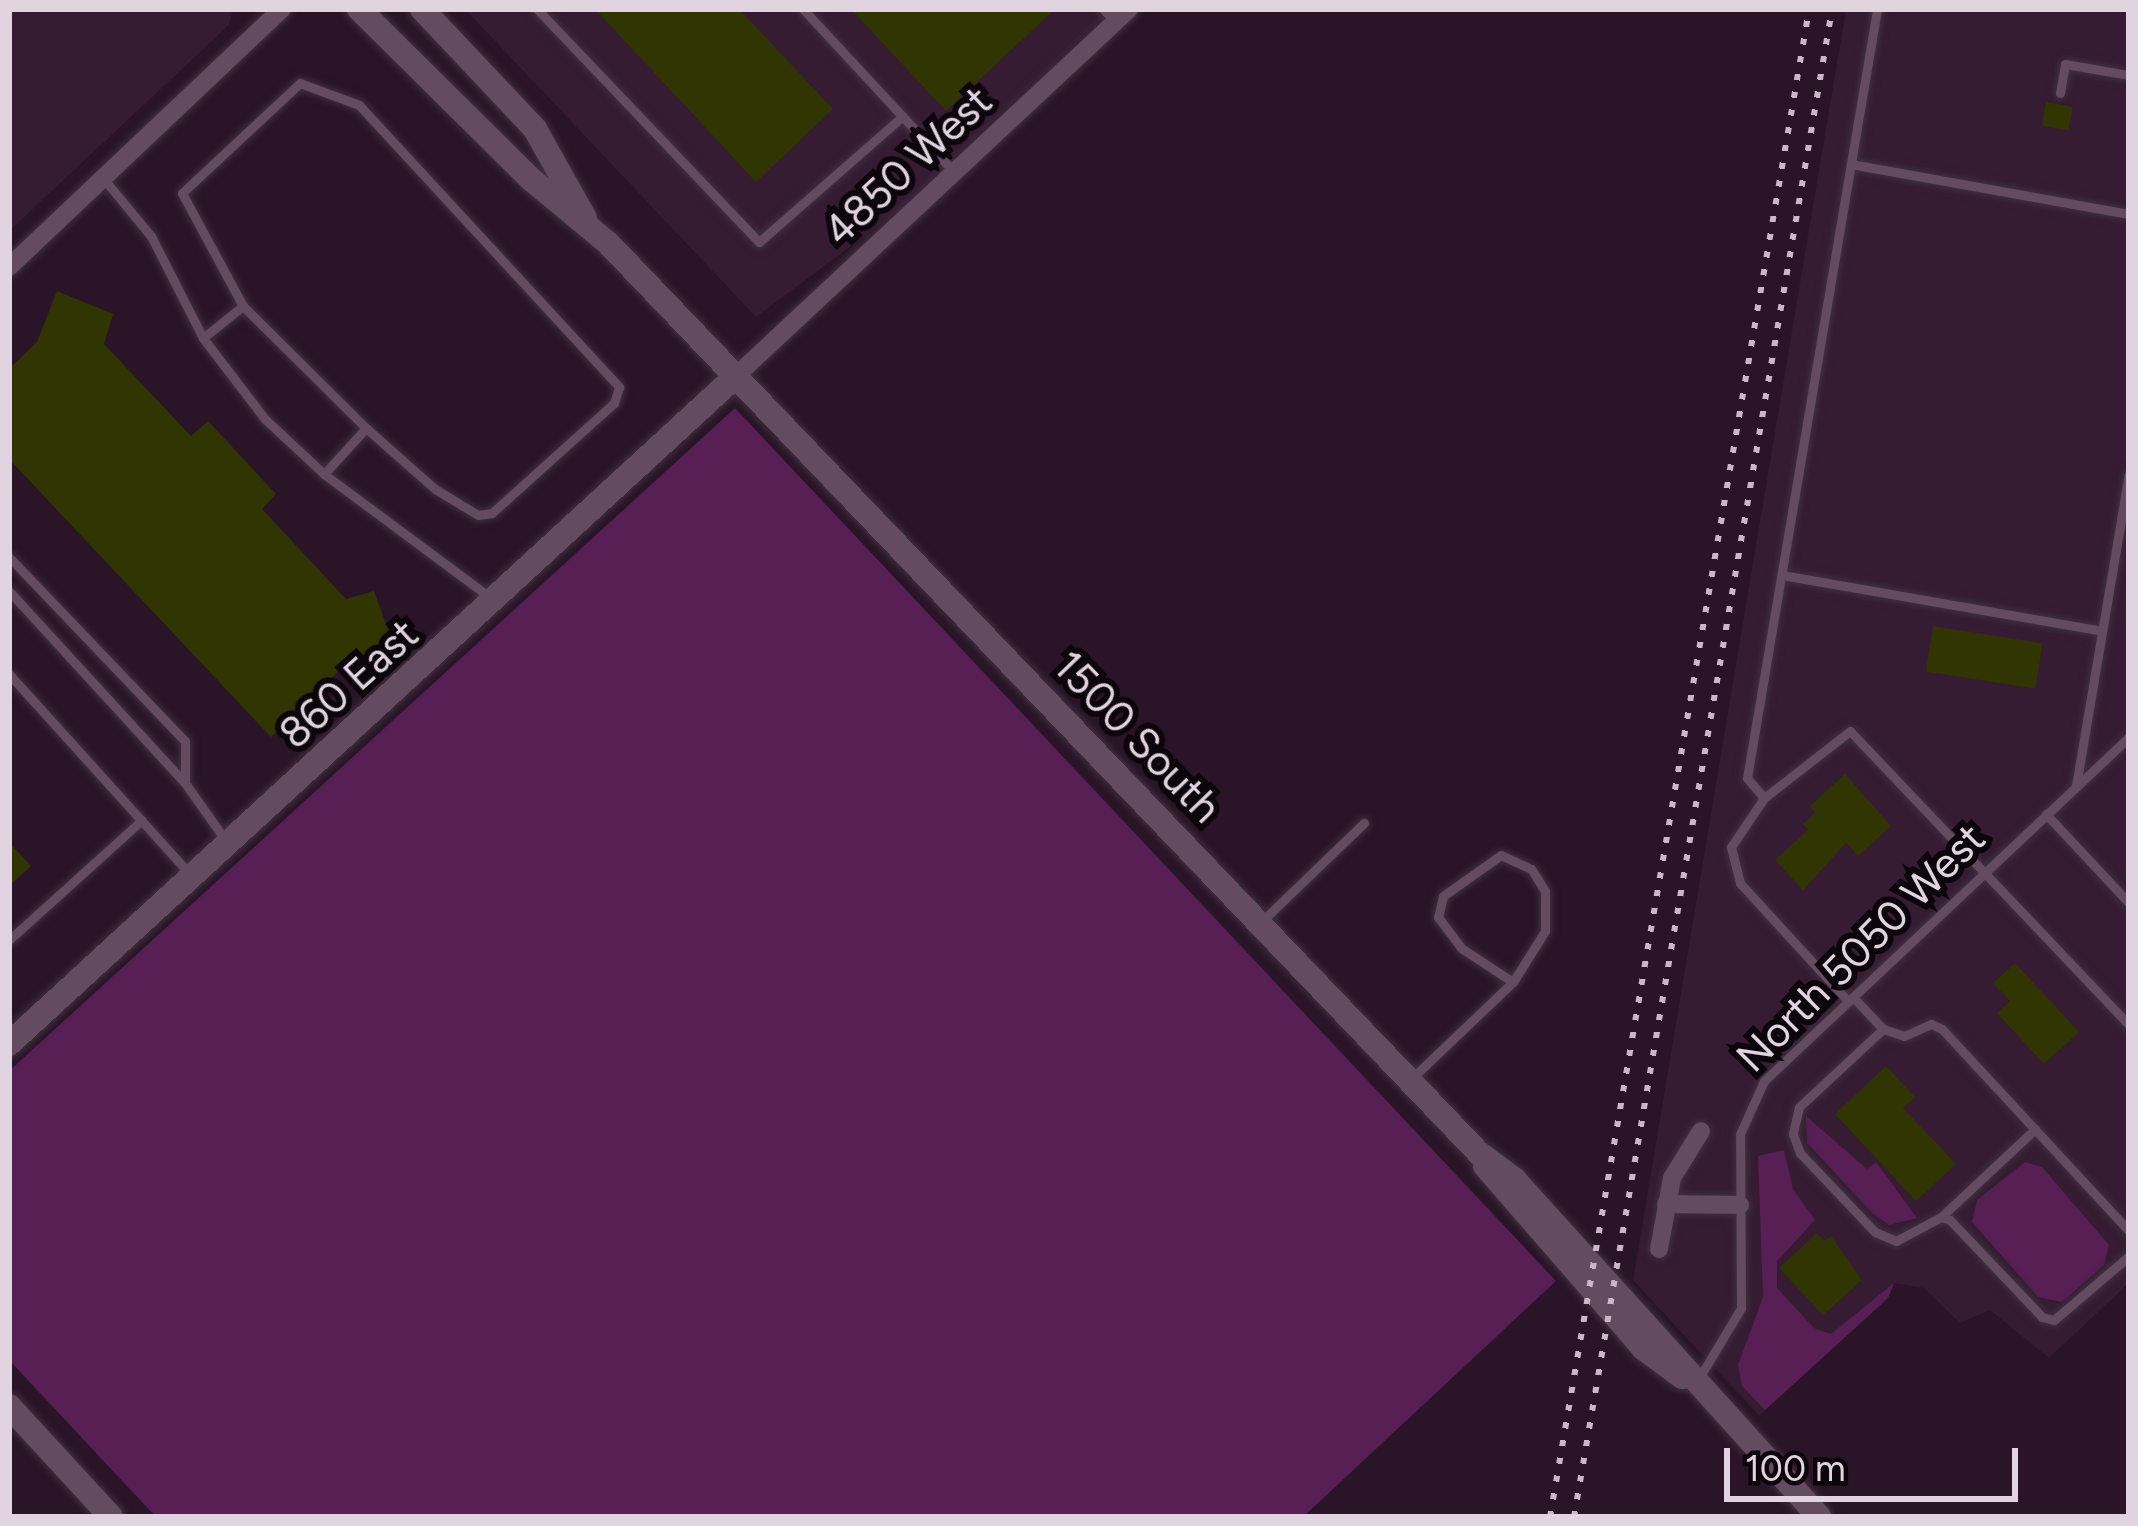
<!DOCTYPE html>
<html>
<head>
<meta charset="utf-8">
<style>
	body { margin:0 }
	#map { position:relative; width:2138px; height:1526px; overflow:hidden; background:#291527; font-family:Figtree,sans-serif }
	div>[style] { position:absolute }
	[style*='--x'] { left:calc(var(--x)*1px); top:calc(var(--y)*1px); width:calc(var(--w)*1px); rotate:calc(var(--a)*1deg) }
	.built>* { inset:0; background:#351c33 }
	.green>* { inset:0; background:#571f54 }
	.building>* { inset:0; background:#313501; transform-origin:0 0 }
	.roads { filter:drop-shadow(0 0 3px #3f303e) drop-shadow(0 0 3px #3f303e) }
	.service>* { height:9px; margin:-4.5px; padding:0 4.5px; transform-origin:4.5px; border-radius:4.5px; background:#634b60 }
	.minor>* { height:18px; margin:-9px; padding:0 9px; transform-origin:9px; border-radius:9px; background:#634b60 }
	.tertiary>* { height:24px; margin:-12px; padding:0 12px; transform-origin:12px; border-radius:12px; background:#634b60 }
	.rail>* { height:6px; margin-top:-3px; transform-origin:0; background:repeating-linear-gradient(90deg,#c9b9c7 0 6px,transparent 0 18px) }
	span { translate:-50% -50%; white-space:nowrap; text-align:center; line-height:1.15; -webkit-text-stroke:12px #0d050c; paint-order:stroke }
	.street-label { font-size:42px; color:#e2d3e0 }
	.frame { position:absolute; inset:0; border:12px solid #e2d3e0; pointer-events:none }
	.scale { position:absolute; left:1724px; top:1448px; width:294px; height:54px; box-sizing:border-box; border:6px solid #e2d3e0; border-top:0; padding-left:15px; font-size:36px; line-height:42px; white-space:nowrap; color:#e2d3e0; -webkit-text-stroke:9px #0d050c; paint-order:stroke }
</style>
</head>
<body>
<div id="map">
	<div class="built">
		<div style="clip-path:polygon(9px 9px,233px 9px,229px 25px,9px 231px)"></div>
		<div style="clip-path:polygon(465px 9px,1111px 9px,895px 213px,756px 317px)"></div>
		<div style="clip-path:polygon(1846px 9px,2129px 9px,2129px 1283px,2049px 1358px,1990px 1310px,1960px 1323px,1924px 1288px,1894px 1283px,1888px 1298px,1759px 1416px,1633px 1280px)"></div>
	</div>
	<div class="green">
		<div style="clip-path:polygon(735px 408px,1556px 1281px,1303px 1517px,156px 1517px,9px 1360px,9px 1071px)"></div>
		<div style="clip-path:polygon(1806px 1116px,1867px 1169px,1876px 1162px,1917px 1218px,1889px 1225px,1872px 1213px,1807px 1143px)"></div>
		<div style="clip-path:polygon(1784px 1150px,1793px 1189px,1815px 1220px,1777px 1261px,1777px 1288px,1814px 1328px,1831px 1334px,1894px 1283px,1888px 1298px,1765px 1410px,1742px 1386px,1738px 1365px,1763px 1297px,1758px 1156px)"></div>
		<div style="clip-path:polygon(2025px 1162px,2042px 1167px,2109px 1245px,2104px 1265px,2062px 1302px,2038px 1297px,1972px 1222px,1977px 1200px)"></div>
	</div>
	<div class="building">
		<div style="clip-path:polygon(595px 9px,739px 9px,833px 109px,756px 182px)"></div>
		<div style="clip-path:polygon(851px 9px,1055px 9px,946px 111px)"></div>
		<div style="left:2046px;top:102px;width:27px;height:24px;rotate:10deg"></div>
		<div style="clip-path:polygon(57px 291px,113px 314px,104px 344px,191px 436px,208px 421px,276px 494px,262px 509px,346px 599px,374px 591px,396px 652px,344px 666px,271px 737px,9px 459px,9px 369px,37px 342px)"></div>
		<div style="left:1933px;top:626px;width:111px;height:46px;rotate:9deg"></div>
		<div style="clip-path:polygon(1845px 774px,1891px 826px,1858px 856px,1846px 843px,1803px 890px,1775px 860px,1808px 830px,1803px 824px,1815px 813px,1810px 806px)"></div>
		<div style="clip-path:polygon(9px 842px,31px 866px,9px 886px)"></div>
		<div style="clip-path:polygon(2015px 963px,2079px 1032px,2044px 1064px,1997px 1013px,2010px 1001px,1993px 983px)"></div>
		<div style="clip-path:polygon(1886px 1066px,1915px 1097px,1903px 1108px,1956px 1164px,1916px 1201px,1835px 1114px)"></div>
		<div style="clip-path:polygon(1817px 1233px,1824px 1241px,1831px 1236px,1862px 1280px,1823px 1315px,1779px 1268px)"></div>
	</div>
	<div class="roads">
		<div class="service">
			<div style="--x:537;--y:9;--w:322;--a:46.4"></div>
			<div style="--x:759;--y:242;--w:191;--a:-41.2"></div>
			<div style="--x:803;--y:9;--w:222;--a:47.2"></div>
			<div style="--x:1103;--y:9;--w:18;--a:47"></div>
			<div style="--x:2060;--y:93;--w:29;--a:-80"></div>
			<div style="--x:2065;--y:64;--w:65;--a:9.8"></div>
			<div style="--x:1851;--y:164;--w:282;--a:10.2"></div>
			<div style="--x:103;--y:178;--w:75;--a:50.4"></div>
			<div style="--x:151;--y:236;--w:114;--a:63"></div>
			<div style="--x:203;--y:338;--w:102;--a:52.6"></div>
			<div style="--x:265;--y:419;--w:81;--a:43"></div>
			<div style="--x:324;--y:474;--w:204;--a:36.6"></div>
			<div style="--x:243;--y:306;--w:173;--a:44.8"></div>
			<div style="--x:203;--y:338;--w:51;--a:-38.7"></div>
			<div style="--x:243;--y:306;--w:128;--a:-118.4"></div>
			<div style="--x:182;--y:193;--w:161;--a:-43"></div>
			<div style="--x:300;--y:83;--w:63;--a:20.4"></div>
			<div style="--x:359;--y:105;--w:384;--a:47.3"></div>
			<div style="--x:619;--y:387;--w:17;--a:107"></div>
			<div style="--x:614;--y:403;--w:164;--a:138"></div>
			<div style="--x:492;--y:513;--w:14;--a:172"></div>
			<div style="--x:478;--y:515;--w:50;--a:-148.8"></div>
			<div style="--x:435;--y:489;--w:92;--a:-138.5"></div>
			<div style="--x:366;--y:428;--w:62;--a:132.4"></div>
			<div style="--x:9;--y:557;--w:255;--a:46.3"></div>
			<div style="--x:185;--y:741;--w:42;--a:90"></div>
			<div style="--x:185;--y:783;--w:71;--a:54.7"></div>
			<div style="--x:1782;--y:575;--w:325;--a:9.9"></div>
			<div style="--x:9;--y:591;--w:260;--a:47.5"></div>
			<div style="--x:9;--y:674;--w:270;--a:47.9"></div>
			<div style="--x:2076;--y:786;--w:316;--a:-80.4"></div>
			<div style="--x:1764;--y:798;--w:26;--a:-130"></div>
			<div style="--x:1747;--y:778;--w:780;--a:-80.4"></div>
			<div style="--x:2046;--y:814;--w:122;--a:47"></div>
			<div style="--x:1261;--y:922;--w:143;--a:-43.9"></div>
			<div style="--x:9;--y:940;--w:179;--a:-42.1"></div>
			<div style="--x:1853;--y:997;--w:44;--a:46.8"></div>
			<div style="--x:1883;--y:1029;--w:115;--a:137.1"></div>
			<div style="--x:1799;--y:1107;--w:28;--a:103"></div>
			<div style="--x:1793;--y:1134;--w:20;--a:70"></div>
			<div style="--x:1800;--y:1153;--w:109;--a:46.5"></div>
			<div style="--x:1875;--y:1232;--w:23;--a:23"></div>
			<div style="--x:1896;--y:1241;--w:51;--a:-28.1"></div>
			<div style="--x:1941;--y:1217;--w:9;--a:18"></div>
			<div style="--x:1950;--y:1220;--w:134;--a:46.5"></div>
			<div style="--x:2042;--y:1317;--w:12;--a:14"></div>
			<div style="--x:2054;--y:1320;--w:99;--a:-40.5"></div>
			<div style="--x:1848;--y:1001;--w:160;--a:-132.5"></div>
			<div style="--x:1740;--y:883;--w:37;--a:-104"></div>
			<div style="--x:1731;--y:847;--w:59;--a:-56"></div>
			<div style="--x:1764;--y:798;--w:109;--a:-37.9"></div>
			<div style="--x:1850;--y:731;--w:405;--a:46.5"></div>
			<div style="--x:1883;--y:1029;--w:22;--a:18"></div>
			<div style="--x:1904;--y:1036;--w:30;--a:-24"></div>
			<div style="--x:1931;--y:1024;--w:12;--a:24"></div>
			<div style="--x:1942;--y:1029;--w:275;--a:47.2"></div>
			<div style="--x:1410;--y:1080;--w:142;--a:-43.6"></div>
			<div style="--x:1513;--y:982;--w:60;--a:-57.9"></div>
			<div style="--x:1545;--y:931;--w:40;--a:-90"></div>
			<div style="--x:1545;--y:891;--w:26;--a:-122"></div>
			<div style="--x:1531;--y:869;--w:33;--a:-155"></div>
			<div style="--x:1501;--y:855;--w:71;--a:144.7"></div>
			<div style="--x:1443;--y:896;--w:22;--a:103"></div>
			<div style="--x:1438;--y:917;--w:39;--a:53"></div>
			<div style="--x:1461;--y:948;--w:62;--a:33.2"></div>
			<div style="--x:1941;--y:1217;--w:129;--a:-43.1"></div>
			<div style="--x:1699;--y:1378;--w:82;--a:-59"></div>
			<div style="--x:1741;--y:1308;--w:174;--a:-90.3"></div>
			<div style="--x:1740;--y:1134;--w:58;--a:-65.6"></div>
			<div style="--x:1764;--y:1081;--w:502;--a:-43.3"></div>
		</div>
		<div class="minor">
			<div style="--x:9;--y:267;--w:376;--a:-43.4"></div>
			<div style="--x:736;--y:376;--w:538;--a:-43.04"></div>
			<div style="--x:1666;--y:1204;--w:74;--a:0.8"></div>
			<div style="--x:1659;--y:1249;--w:72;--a:-79.6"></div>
			<div style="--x:1672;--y:1178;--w:55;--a:-58.3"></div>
		</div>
		<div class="tertiary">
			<div style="--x:359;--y:9;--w:243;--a:44.7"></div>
			<div style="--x:532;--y:180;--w:100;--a:39.7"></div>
			<div style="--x:609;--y:244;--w:1258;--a:46.26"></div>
			<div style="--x:1479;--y:1153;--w:44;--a:36.6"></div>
			<div style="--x:1514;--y:1179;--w:455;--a:47.9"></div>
			<div style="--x:422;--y:9;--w:165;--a:46.7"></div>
			<div style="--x:535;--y:129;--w:102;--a:60.7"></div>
			<div style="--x:9;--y:1044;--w:987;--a:-42.58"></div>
			<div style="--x:1485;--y:1166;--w:241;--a:49"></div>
			<div style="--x:1643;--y:1348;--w:49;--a:36.6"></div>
			<div style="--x:9;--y:1406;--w:151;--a:47.4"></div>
		</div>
	</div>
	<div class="rail">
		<div style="--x:1550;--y:1517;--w:1530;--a:-80.25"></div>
		<div style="--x:1574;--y:1517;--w:1530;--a:-80.29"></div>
	</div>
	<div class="street-label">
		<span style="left:908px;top:166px;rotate:-43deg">4850 West</span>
		<span style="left:349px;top:684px;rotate:-42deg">860 East</span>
		<span style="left:1137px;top:737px;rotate:46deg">1500 South</span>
		<span style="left:1861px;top:948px;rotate:-45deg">North 5050 West</span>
	</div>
	<div class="frame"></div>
	<div class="scale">100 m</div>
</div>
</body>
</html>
